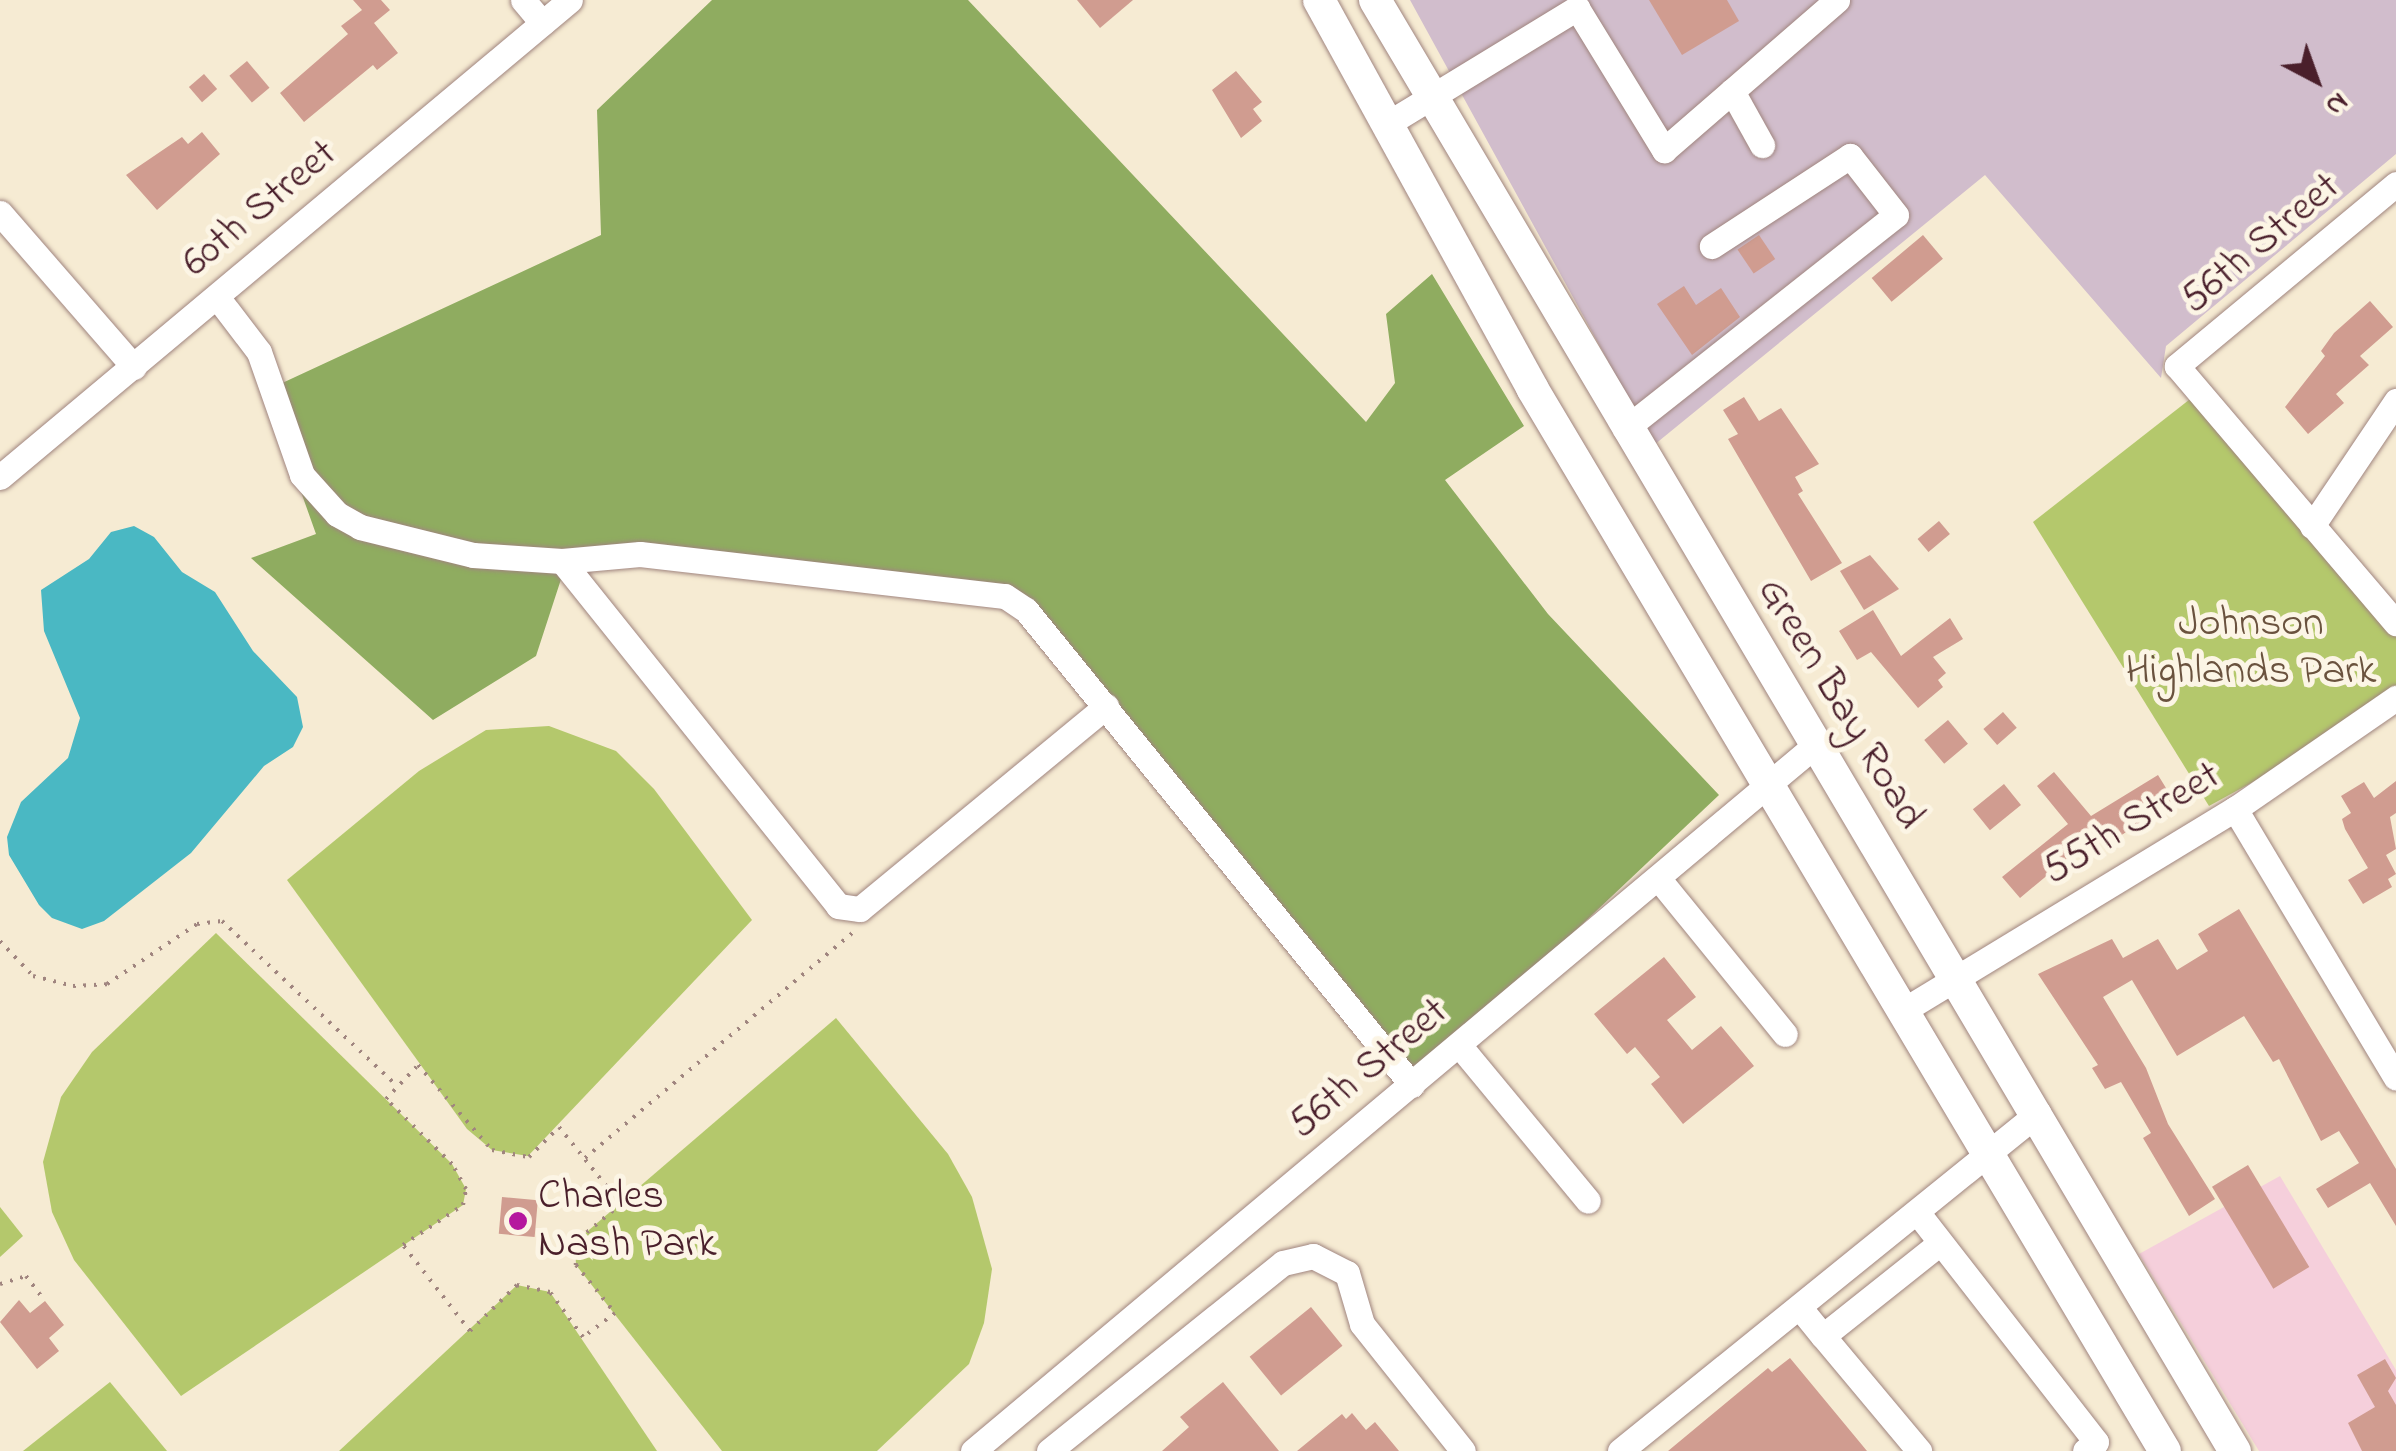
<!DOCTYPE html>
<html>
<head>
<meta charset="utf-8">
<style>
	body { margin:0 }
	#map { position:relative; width:2396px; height:1451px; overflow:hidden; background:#f6ebd3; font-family:"Indie Flower",sans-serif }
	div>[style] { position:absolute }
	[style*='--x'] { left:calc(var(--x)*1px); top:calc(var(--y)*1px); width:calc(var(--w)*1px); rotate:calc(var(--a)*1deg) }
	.built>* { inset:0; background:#f5cfdb }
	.industrial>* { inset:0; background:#d1bdcc }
	.green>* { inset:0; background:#b4c86c }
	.forest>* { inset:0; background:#8fac60 }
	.water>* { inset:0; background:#4ab8c3 }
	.building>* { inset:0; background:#d09c90; transform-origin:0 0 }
	.path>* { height:4px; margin-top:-2px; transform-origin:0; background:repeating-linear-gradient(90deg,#a0857f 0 2.5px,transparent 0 10.5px) }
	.roads { filter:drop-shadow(0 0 2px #a0857f) drop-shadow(0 0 2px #a0857f) }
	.minor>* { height:25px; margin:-12.5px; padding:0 12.5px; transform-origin:12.5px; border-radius:12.5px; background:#fff }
	.major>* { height:32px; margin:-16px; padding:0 16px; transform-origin:16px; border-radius:16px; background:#fff }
	.dots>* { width:28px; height:28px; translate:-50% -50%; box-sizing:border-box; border:5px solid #fcf5e5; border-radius:50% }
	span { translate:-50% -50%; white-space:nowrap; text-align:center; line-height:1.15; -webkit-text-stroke:10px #fcf5e5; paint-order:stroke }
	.street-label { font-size:42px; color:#4a1f2b }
	.park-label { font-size:42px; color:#6a523e }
	.poi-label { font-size:42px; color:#4a1f2b }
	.left { translate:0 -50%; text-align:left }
	.north { position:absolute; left:2266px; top:30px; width:100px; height:100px; -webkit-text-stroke:8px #fcf5e5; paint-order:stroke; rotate:139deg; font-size:28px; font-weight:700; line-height:40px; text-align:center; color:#4a1f2b }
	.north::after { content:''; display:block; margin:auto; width:35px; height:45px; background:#4a1f2b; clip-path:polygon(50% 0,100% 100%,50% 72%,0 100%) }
</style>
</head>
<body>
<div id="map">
	<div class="built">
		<div style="clip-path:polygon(2280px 1176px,2396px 1370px,2396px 1451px,2259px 1451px,2139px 1254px)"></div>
	</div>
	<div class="industrial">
		<div style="clip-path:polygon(1410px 0,2396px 0,2396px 154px,2166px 346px,2161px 378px,1985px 175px,1654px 445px)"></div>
	</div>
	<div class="green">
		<div style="clip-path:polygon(2194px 396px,2396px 635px,2396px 688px,2337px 736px,2209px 806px,2033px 522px)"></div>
		<div style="clip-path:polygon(549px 726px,616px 751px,654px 789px,752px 920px,528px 1156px,492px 1150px,467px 1129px,287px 880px,419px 771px,486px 730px)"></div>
		<div style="clip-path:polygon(216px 933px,452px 1164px,466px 1189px,463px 1205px,181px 1396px,74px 1260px,52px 1212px,43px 1162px,61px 1097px,92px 1052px)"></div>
		<div style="clip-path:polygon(836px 1018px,948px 1154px,972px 1197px,992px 1269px,984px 1323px,969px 1364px,877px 1451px,722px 1451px,576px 1265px,575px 1242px)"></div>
		<div style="clip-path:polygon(0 1207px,23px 1236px,0 1257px)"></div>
		<div style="clip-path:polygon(517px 1285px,550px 1292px,657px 1451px,339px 1451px)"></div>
		<div style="clip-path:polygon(110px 1382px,167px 1451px,23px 1451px)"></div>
	</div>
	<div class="forest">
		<div style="clip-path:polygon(712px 0,968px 0,1366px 422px,1395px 383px,1386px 314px,1432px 274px,1524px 426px,1445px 480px,1548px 614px,1719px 795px,1412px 1085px,1026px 610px,640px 554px,565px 567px,536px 656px,433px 720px,251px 558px,316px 534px,265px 391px,601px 235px,597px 110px)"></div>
	</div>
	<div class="water">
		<div style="clip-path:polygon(134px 526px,154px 537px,182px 572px,215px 592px,253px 651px,297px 697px,303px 727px,293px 747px,264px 766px,191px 853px,104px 921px,82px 929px,52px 918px,39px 905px,9px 855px,7px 837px,21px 802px,68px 758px,80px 718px,44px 631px,41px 590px,89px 559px,111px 532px)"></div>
	</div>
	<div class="building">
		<div style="clip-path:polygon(353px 0,381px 0,390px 10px,374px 23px,398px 53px,377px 70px,373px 65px,304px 122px,280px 93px,348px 34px,341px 26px,362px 10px)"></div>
		<div style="clip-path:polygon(1077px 0,1133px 0,1100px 28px)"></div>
		<div style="clip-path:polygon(1649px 0,1727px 0,1739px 21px,1682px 55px)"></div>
		<div style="left:247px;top:61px;width:35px;height:23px;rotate:50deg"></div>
		<div style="clip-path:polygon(1236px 71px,1262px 102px,1253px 109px,1262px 121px,1241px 138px,1212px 90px)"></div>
		<div style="left:204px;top:74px;width:20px;height:20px;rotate:49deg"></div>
		<div style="clip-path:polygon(202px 132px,220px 154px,157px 210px,126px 175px,182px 137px,188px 144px)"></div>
		<div style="left:1759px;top:235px;width:29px;height:26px;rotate:56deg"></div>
		<div style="left:1923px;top:235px;width:31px;height:67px;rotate:50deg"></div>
		<div style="clip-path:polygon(1684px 286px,1696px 305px,1721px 288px,1740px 317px,1692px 355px,1657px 304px)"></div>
		<div style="clip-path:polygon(2370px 301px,2393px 327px,2360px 356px,2369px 365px,2336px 394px,2344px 403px,2308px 434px,2285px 407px,2325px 356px,2321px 351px,2334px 333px)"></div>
		<div style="clip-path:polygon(1744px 397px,1759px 421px,1781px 408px,1819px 464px,1795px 477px,1803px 491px,1798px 494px,1842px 563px,1811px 581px,1728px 439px,1738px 434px,1723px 410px)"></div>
		<div style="left:1939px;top:521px;width:17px;height:28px;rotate:50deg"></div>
		<div style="clip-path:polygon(1870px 555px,1899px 589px,1864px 610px,1840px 571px)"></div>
		<div style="clip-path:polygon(1873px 610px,1901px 656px,1950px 618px,1963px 639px,1933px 657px,1946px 673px,1938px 680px,1943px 687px,1918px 708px,1871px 652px,1857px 660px,1839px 631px)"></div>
		<div style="left:2003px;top:712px;width:21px;height:26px;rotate:49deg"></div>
		<div style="left:1948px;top:720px;width:31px;height:31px;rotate:50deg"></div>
		<div style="clip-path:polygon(2054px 772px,2091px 816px,2158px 775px,2174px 801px,2117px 838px,2109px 824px,2020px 898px,2002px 877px,2068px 824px,2037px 786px)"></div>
		<div style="clip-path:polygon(2396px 781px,2396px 813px,2390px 817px,2396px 849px,2386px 855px,2396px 874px,2388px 879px,2392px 887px,2363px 904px,2348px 880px,2368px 868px,2345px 829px,2342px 819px,2351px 813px,2341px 796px,2364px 782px,2374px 798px)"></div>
		<div style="left:2004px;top:784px;width:27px;height:40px;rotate:51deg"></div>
		<div style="clip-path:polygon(2239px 909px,2396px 1169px,2396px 1226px,2370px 1183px,2328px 1208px,2316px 1189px,2359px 1163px,2339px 1131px,2321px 1141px,2279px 1059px,2273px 1062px,2244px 1016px,2177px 1056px,2132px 980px,2103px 997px,2146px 1068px,2168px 1124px,2215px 1199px,2189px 1216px,2143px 1138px,2151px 1133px,2121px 1082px,2105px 1089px,2092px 1068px,2098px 1065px,2038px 974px,2112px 939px,2123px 958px,2158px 939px,2177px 970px,2208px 951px,2198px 934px)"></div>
		<div style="clip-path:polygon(1664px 957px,1696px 997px,1667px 1020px,1692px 1050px,1721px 1026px,1754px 1066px,1683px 1124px,1651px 1084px,1660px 1077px,1635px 1047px,1627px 1054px,1594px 1014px)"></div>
		<div style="left:2248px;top:1165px;width:119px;height:42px;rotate:59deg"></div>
		<div style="left:502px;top:1197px;width:36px;height:37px;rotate:5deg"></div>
		<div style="clip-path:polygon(19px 1300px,30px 1313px,45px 1301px,64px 1325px,49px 1338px,59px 1351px,37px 1369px,0 1322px)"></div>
		<div style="left:1311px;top:1307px;width:50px;height:79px;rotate:51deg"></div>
		<div style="clip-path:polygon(1790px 1358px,1867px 1451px,1668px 1451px,1768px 1368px,1772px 1372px)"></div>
		<div style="clip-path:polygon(2385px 1359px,2396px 1378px,2388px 1391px,2396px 1405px,2396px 1451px,2362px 1451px,2348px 1423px,2375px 1407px,2357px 1375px)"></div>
		<div style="clip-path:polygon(1223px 1382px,1279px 1451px,1162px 1451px,1189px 1427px,1180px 1417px)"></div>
		<div style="clip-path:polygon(1352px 1413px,1366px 1430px,1375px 1422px,1399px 1451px,1297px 1451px,1342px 1414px,1346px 1419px)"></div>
	</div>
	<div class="path">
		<div style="--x:0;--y:941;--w:48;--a:46.7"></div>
		<div style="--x:33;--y:976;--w:41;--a:14"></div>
		<div style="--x:73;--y:986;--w:34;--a:-3"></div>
		<div style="--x:107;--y:984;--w:108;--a:-33.7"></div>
		<div style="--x:197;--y:924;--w:25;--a:-7"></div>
		<div style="--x:222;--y:921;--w:239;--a:43.3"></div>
		<div style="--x:418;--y:1065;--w:113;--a:49"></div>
		<div style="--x:492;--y:1150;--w:38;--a:11"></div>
		<div style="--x:529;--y:1157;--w:42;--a:-45"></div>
		<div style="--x:559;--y:1127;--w:99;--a:51.2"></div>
		<div style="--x:621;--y:1204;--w:60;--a:140.4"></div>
		<div style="--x:575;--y:1242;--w:23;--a:88"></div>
		<div style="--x:576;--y:1265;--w:62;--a:50.9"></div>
		<div style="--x:615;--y:1313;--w:40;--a:143"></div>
		<div style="--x:583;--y:1337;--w:56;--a:-126.3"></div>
		<div style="--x:550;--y:1292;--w:34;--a:-168"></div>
		<div style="--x:517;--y:1285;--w:66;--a:135.6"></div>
		<div style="--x:470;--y:1331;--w:109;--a:-127.9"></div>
		<div style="--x:403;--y:1245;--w:72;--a:-33.7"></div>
		<div style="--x:463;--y:1205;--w:16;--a:-79"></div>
		<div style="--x:466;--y:1189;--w:29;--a:-119"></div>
		<div style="--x:452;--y:1164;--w:93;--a:-135.4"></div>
		<div style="--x:386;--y:1099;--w:47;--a:-46.7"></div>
		<div style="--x:585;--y:1158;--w:351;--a:-40.1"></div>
		<div style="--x:0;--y:1284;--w:27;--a:-17"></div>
		<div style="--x:26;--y:1276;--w:31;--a:53"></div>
	</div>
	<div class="roads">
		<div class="minor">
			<div style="--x:523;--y:0;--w:30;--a:50"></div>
			<div style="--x:1732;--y:91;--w:62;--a:60.9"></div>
			<div style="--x:1387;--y:124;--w:223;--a:-31.4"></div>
			<div style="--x:1577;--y:8;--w:167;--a:58.5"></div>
			<div style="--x:1664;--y:150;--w:229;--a:-40.9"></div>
			<div style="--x:2396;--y:184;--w:285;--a:140.3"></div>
			<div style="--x:2177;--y:366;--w:338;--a:49.6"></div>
			<div style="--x:0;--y:213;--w:204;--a:49"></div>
			<div style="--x:217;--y:297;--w:69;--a:52.6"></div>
			<div style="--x:259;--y:352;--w:130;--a:70.7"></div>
			<div style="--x:302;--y:475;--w:52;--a:48.1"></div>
			<div style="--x:337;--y:514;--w:26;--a:29"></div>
			<div style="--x:360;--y:527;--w:116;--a:13.9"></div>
			<div style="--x:473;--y:555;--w:89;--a:3.9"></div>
			<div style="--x:562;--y:561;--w:78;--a:-5.1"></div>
			<div style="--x:640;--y:554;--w:367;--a:6.6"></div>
			<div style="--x:1005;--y:596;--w:25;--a:34"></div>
			<div style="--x:1026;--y:610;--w:612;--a:50.9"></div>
			<div style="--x:1625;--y:429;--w:345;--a:-38.3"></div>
			<div style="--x:1896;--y:215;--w:75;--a:-127.9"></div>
			<div style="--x:1850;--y:156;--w:165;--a:146.9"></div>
			<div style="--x:0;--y:477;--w:743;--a:-39.92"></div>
			<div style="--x:2312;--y:526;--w:151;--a:-56.1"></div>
			<div style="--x:562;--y:561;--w:442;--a:51.3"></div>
			<div style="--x:838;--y:906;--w:22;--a:8"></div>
			<div style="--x:860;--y:909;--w:319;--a:-39.5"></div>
			<div style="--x:2235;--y:809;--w:313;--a:59.1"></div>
			<div style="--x:1658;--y:878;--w:201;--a:50.9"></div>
			<div style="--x:1904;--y:1010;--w:387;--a:-31.3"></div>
			<div style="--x:2235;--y:809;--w:196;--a:-34.6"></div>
			<div style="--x:1459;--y:1045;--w:202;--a:50.4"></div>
			<div style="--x:1917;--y:1212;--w:291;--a:52.1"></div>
			<div style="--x:2096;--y:1442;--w:14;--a:141"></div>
			<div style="--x:1800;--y:1308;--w:36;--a:51"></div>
			<div style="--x:1823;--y:1336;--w:149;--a:-38.5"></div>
			<div style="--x:1823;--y:1336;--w:150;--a:50.1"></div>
			<div style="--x:973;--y:1451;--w:1097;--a:-39.97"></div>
			<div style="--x:1049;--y:1451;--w:300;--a:-38.8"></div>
			<div style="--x:1283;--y:1263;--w:31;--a:-13"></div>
			<div style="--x:1313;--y:1256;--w:38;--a:27"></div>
			<div style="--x:1347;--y:1273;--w:53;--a:73.6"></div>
			<div style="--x:1362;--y:1324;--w:162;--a:51.5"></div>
			<div style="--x:1620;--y:1451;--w:538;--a:-38.96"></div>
		</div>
		<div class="major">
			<div style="--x:1319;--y:0;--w:443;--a:61.2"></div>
			<div style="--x:1532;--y:388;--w:1237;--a:59.23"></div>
			<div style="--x:1375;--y:0;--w:1687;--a:59.35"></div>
		</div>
	</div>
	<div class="dots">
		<div style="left:518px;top:1221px;background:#b5179e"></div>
	</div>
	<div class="street-label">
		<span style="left:260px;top:209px;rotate:-40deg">60th Street</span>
		<span style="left:2261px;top:244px;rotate:-40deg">56th Street</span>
		<span style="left:1840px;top:704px;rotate:59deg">Green Bay Road</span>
		<span style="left:2132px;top:824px;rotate:-31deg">55th Street</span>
		<span style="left:1369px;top:1069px;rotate:-40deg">56th Street</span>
	</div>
	<div class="park-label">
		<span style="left:2251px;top:648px">Johnson<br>Highlands Park</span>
	</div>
	<div class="poi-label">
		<span class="left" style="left:538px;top:1221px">Charles<br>Nash Park</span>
	</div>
	<div class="north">N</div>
</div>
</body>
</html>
